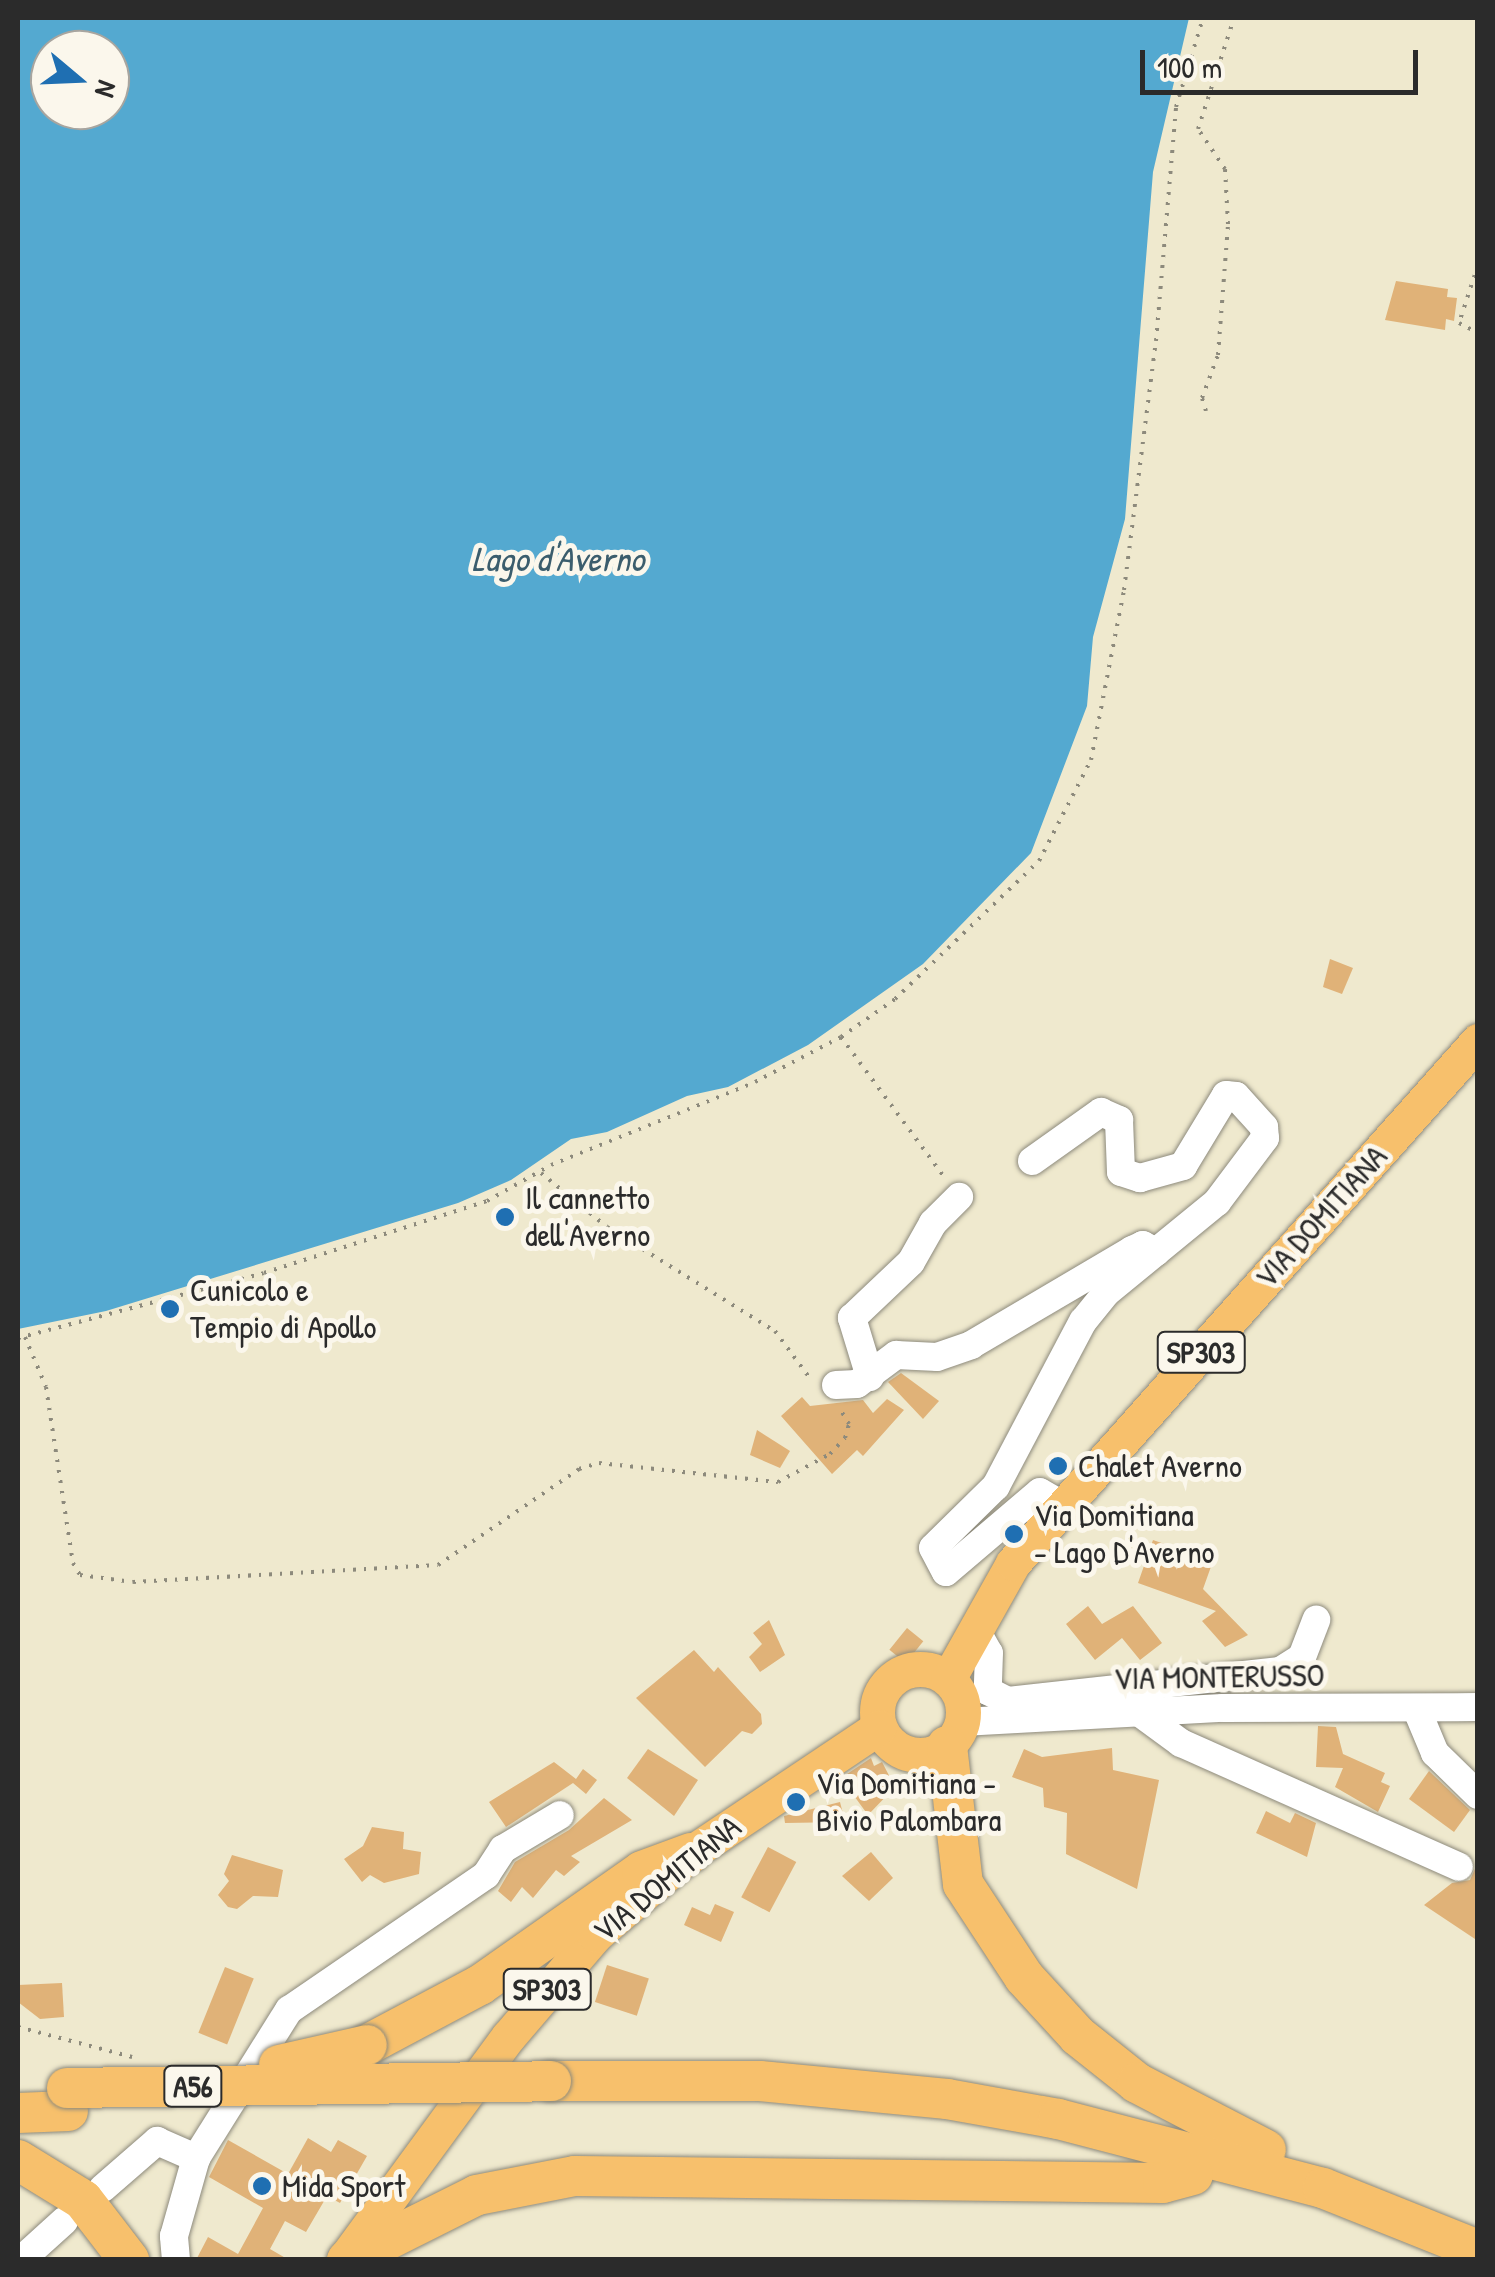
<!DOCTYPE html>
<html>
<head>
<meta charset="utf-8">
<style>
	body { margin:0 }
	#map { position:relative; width:1495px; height:2277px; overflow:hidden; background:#efe9ce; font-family:"Patrick Hand",sans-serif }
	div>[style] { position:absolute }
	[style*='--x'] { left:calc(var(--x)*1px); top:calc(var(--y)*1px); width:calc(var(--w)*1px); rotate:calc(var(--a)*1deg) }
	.water>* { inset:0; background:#54a9d0 }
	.building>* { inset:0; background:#e0b278; transform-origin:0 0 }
	.path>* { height:4px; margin-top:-2px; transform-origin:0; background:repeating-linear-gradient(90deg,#8d8a7c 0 2.5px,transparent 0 10.5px) }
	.roads { filter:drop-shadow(0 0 2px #8d8a7c) drop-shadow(0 0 2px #8d8a7c) }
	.minor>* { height:28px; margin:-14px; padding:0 14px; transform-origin:14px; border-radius:14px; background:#fff }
	.major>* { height:35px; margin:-17.5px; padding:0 17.5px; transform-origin:17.5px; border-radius:17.5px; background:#f7c06c }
	.major>.ring { margin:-17.5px; padding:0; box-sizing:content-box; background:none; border:35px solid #f7c06c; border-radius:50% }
	.highway>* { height:40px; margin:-20px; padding:0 20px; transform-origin:20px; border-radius:20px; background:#f7c06c }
	.bridges { filter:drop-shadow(0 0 2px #8d8a7c) drop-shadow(0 0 2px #8d8a7c) }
	.highway-bridge>* { height:40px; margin:-20px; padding:0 20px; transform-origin:20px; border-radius:20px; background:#f7c06c }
	.dots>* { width:28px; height:28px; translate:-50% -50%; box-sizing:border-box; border:5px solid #fbf7ec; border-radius:50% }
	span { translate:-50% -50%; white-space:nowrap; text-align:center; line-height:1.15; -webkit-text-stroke:10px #fbf7ec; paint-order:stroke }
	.shield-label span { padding:2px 8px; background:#fbf7ec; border:2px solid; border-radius:8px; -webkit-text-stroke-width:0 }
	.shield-label { font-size:30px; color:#2b2b2b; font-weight:700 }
	.poi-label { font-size:32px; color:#2b2b2b }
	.left { translate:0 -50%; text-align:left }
	.street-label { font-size:32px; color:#2b2b2b }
	.water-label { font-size:35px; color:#3b5d6d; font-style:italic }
	.frame { position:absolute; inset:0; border:20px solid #2b2b2b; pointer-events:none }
	.north { position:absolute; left:30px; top:30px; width:100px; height:100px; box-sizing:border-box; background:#fbf7ec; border:2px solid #a8a59f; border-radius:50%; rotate:109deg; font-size:28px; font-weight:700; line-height:40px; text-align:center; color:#2b2b2b }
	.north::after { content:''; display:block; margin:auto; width:35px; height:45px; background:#1f6fb2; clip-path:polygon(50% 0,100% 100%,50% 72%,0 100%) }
	.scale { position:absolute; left:1140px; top:50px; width:278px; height:45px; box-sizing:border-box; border:5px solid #2b2b2b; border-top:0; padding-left:12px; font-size:30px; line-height:35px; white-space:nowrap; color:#2b2b2b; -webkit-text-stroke:8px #fbf7ec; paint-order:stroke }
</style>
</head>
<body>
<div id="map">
	<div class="water">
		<div style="clip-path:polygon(evenodd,18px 18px,1189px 18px,1153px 172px,1125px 519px,1093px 637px,1087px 706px,1031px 853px,923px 964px,808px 1045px,728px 1087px,687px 1096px,607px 1132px,571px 1139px,511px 1180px,458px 1203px,106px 1311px,18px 1329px,18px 18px,50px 50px,110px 50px,110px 110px,50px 110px,50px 50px)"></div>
	</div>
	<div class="building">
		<div style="clip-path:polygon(1396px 281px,1448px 289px,1447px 297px,1457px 298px,1454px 321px,1446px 319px,1445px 330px,1385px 320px)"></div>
		<div style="clip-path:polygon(1330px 959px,1353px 968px,1342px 994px,1323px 987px)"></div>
		<div style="clip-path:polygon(901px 1373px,939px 1401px,923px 1419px,888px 1382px)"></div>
		<div style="clip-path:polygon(802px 1397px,810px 1406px,863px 1400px,873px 1413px,887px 1399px,904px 1410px,863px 1456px,857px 1450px,832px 1474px,781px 1416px)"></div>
		<div style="clip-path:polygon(757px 1430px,790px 1451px,780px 1468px,750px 1455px)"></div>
		<div style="clip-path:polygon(1153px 1540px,1213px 1561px,1203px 1589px,1248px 1635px,1225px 1647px,1202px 1621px,1216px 1611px,1138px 1583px)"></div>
		<div style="clip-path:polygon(1088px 1606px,1102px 1624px,1133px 1606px,1162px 1643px,1140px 1660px,1122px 1638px,1095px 1660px,1066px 1624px)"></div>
		<div style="clip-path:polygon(769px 1620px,785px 1655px,760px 1672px,749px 1657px,762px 1644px,753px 1633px)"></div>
		<div style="left:907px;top:1628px;width:21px;height:28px;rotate:39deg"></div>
		<div style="clip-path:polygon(694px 1650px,714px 1672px,718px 1667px,761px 1714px,762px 1724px,752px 1734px,742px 1731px,705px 1767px,636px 1698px)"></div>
		<div style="clip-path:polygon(1318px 1726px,1336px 1727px,1343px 1754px,1385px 1773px,1381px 1782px,1390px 1786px,1378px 1812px,1335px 1787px,1343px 1768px,1316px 1767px)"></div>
		<div style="clip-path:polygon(1112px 1748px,1113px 1770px,1159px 1780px,1137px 1889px,1066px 1854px,1067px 1813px,1044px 1807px,1043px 1788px,1012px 1777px,1024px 1749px,1042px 1757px)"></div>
		<div style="clip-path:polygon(648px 1749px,698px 1780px,674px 1816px,627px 1778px)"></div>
		<div style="clip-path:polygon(871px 1758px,874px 1766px,882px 1762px,895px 1787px,868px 1815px,841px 1778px)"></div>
		<div style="clip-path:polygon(554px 1762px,576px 1779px,583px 1769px,597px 1780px,586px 1794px,573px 1783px,506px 1827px,489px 1802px)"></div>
		<div style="clip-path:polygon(1429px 1771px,1470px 1810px,1454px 1832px,1409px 1799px)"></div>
		<div style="clip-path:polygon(604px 1798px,632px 1820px,571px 1856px,580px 1862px,564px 1876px,556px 1870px,533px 1898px,522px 1887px,511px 1902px,498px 1891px,515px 1862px,569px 1830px)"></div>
		<div style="clip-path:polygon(840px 1802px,845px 1822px,785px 1823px,784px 1816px)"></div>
		<div style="clip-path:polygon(1266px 1811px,1290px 1823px,1295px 1813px,1316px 1823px,1307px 1857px,1256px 1833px)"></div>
		<div style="clip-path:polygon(372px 1827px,404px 1832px,403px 1849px,421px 1852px,419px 1874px,384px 1883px,370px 1875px,362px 1882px,344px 1859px,363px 1846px)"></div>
		<div style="left:768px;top:1847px;width:32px;height:57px;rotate:28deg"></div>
		<div style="clip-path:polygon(871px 1852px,893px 1878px,869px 1901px,842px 1876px)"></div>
		<div style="clip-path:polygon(232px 1855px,283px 1870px,278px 1897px,253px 1896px,237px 1909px,228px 1907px,218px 1895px,229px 1881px,224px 1874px)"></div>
		<div style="clip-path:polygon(1478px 1862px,1478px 1941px,1424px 1905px,1452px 1883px,1470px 1880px)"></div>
		<div style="clip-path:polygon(715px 1904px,734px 1912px,721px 1942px,684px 1925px,692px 1907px,710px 1915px)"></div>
		<div style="left:607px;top:1965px;width:44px;height:39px;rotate:18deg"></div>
		<div style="left:225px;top:1967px;width:31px;height:71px;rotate:22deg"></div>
		<div style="clip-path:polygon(62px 1983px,64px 2017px,40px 2019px,18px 2002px,18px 1985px)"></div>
		<div style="clip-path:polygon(308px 2138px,331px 2152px,338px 2140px,367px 2156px,340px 2203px,327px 2196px,306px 2232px,285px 2221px,270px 2249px,289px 2260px,196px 2260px,208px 2237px,238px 2254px,263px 2208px,209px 2177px,228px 2140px,288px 2174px)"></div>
	</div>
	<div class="path">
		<div style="--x:1478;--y:265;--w:61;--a:108.1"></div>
		<div style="--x:1459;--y:323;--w:21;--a:28"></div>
		<div style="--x:1206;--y:411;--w:14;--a:-107"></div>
		<div style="--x:1202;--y:398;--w:46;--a:-69.6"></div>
		<div style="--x:1218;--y:355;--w:131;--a:-85.6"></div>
		<div style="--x:1228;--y:224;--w:55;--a:-93.1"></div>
		<div style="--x:1225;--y:169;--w:48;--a:-124"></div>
		<div style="--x:1198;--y:129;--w:117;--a:-72"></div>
		<div style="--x:841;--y:1037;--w:175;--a:53.6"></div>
		<div style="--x:541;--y:1173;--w:85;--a:39.3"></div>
		<div style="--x:607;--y:1227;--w:198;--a:31.8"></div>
		<div style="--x:775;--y:1331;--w:62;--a:53.5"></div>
		<div style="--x:25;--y:1337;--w:54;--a:67.2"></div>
		<div style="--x:46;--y:1387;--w:178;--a:81.3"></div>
		<div style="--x:73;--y:1563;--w:14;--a:60"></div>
		<div style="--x:80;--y:1575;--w:53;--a:7.5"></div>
		<div style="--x:133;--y:1582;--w:305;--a:-3.2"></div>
		<div style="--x:438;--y:1565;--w:171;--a:-34.2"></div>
		<div style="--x:579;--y:1469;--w:21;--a:-17"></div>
		<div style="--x:599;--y:1463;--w:180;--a:6.1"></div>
		<div style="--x:778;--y:1482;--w:59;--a:-28.3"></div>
		<div style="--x:830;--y:1454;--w:22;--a:-47"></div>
		<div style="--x:845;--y:1438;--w:15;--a:-74"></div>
		<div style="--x:849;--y:1424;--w:17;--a:-121"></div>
		<div style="--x:18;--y:1338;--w:254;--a:-14.8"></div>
		<div style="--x:264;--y:1273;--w:234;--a:-17.9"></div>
		<div style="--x:487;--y:1201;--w:73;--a:-29.4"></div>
		<div style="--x:551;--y:1165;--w:220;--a:-22.1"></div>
		<div style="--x:755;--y:1082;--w:97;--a:-27.6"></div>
		<div style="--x:841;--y:1037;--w:66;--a:-35.1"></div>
		<div style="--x:895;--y:999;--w:199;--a:-43.8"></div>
		<div style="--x:1039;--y:861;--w:114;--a:-62.8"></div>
		<div style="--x:1091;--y:760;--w:173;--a:-79"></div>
		<div style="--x:1124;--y:590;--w:251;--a:-82.7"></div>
		<div style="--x:1156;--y:341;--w:235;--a:-85.1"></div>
		<div style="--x:1176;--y:107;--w:93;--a:-73.1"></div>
		<div style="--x:18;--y:2027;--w:118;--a:14.7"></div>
	</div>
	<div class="roads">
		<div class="minor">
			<div style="--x:1032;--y:1161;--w:85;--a:-35.4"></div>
			<div style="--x:1101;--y:1112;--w:20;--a:24"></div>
			<div style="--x:1119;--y:1120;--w:52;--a:87.8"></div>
			<div style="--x:1121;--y:1172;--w:20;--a:18"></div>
			<div style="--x:1140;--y:1178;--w:45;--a:-15.6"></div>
			<div style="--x:1183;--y:1166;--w:83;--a:-58.8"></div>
			<div style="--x:1226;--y:1095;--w:10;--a:6"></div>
			<div style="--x:1236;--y:1096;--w:42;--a:47.9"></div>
			<div style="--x:1264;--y:1127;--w:11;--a:85"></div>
			<div style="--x:1265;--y:1138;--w:80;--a:126.9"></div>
			<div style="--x:1217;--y:1202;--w:144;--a:140.7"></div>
			<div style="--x:1106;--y:1293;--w:36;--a:129"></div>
			<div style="--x:1083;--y:1321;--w:187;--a:117.8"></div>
			<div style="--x:996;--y:1486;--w:88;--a:135.5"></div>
			<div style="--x:933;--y:1548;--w:27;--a:62"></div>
			<div style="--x:946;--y:1572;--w:123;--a:-40.4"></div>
			<div style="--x:1040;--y:1492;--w:28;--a:30"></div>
			<div style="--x:870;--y:1377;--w:62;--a:-107"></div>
			<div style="--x:852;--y:1318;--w:81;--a:-43.5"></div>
			<div style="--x:911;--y:1262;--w:45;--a:-60.6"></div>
			<div style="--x:933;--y:1223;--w:37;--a:-45"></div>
			<div style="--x:836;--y:1385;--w:21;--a:-3"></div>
			<div style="--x:857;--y:1384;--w:49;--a:-36.6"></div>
			<div style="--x:896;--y:1355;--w:41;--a:2.8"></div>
			<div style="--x:937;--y:1357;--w:36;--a:-19"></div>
			<div style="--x:971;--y:1345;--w:187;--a:-30.5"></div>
			<div style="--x:1132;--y:1250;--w:12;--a:-24"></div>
			<div style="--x:1143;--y:1245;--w:15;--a:28"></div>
			<div style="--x:976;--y:1630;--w:26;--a:61"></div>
			<div style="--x:989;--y:1653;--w:38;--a:92"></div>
			<div style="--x:988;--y:1691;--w:22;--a:27"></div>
			<div style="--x:1008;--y:1701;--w:274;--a:-6.3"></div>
			<div style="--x:1280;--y:1671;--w:26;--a:-32"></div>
			<div style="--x:1302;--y:1657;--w:40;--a:-69"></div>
			<div style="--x:1417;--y:1710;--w:47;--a:67.3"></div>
			<div style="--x:1435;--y:1753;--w:60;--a:44.3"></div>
			<div style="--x:1140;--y:1713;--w:51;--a:36.2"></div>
			<div style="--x:1181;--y:1743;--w:304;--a:24"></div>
			<div style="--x:962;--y:1722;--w:261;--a:-3.1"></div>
			<div style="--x:1223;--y:1708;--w:255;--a:-0.2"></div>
			<div style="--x:103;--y:2188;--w:72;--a:-41"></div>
			<div style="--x:157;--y:2141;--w:43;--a:23.6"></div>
			<div style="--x:21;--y:2260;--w:58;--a:-42.2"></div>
			<div style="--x:176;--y:2260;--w:24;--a:-95"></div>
			<div style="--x:174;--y:2236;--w:81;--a:-74.2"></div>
			<div style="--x:196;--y:2158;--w:175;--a:-57.9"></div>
			<div style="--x:289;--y:2010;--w:239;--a:-34.4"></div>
			<div style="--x:486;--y:1875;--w:31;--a:-57"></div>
			<div style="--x:503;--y:1849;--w:66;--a:-30.8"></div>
		</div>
		<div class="major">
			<div class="ring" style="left:877px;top:1669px;width:51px;height:51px"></div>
			<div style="--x:948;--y:1679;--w:133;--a:-60.7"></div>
			<div style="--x:1013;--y:1563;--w:699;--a:-48.31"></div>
			<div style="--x:344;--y:2260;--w:277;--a:-53.7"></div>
			<div style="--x:508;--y:2037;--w:134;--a:-49.5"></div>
			<div style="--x:595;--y:1935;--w:126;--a:-40.5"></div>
			<div style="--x:691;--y:1853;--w:226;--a:-33.8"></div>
		</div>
		<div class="highway">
			<div style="--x:947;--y:1746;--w:139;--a:83.4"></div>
			<div style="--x:963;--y:1884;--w:111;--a:56.7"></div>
			<div style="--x:1024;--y:1977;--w:80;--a:47.5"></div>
			<div style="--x:1078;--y:2036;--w:75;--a:38.5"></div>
			<div style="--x:1137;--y:2083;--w:145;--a:27.4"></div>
			<div style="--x:367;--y:2045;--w:128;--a:-28"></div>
			<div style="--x:480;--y:1985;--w:198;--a:-35.1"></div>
			<div style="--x:642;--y:1871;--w:52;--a:-20.2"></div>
			<div style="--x:551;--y:2081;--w:209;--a:0"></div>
			<div style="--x:760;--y:2081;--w:188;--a:5.5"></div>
			<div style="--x:947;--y:2099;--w:113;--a:10.2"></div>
			<div style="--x:1058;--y:2119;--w:274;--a:14.6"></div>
			<div style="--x:1323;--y:2188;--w:167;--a:21.8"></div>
			<div style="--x:18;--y:2113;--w:50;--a:-2.3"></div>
			<div style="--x:18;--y:2160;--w:76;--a:31.6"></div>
			<div style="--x:83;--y:2200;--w:76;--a:52.5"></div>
			<div style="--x:347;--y:2260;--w:145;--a:-26.6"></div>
			<div style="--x:477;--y:2195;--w:100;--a:-11"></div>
			<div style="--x:575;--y:2176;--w:588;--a:0.68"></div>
			<div style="--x:1163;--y:2183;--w:31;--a:-15"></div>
		</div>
	</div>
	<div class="bridges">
		<div class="highway-bridge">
			<div style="--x:279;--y:2065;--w:90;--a:-12.8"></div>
			<div style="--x:67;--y:2088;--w:484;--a:-0.8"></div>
		</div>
	</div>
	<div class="dots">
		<div style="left:505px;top:1217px;background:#1f6fb2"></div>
		<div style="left:170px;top:1309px;background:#1f6fb2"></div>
		<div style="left:1058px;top:1466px;background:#1f6fb2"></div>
		<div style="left:1014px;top:1534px;background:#1f6fb2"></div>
		<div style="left:796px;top:1802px;background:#1f6fb2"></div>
		<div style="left:262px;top:2186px;background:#1f6fb2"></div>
	</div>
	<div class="shield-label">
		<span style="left:1201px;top:1352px">SP303</span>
		<span style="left:547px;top:1989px">SP303</span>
		<span style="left:193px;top:2086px">A56</span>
	</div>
	<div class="poi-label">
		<span class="left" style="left:525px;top:1217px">Il cannetto<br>dell'Averno</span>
		<span class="left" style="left:190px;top:1309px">Cunicolo e<br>Tempio di Apollo</span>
		<span class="left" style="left:1078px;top:1466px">Chalet Averno</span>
		<span class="left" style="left:1034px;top:1534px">Via Domitiana<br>- Lago D'Averno</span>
		<span class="left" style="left:816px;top:1802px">Via Domitiana -<br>Bivio Palombara</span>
		<span class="left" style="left:282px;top:2186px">Mida Sport</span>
	</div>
	<div class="street-label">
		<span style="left:1321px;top:1217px;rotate:-48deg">VIA DOMITIANA</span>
		<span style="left:1219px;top:1677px;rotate:-1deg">VIA MONTERUSSO</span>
		<span style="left:667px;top:1879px;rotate:-39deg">VIA DOMITIANA</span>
	</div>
	<div class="water-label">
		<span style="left:558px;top:559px">Lago d'Averno</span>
	</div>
	<div class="frame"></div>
	<div class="north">N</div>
	<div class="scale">100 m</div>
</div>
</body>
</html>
